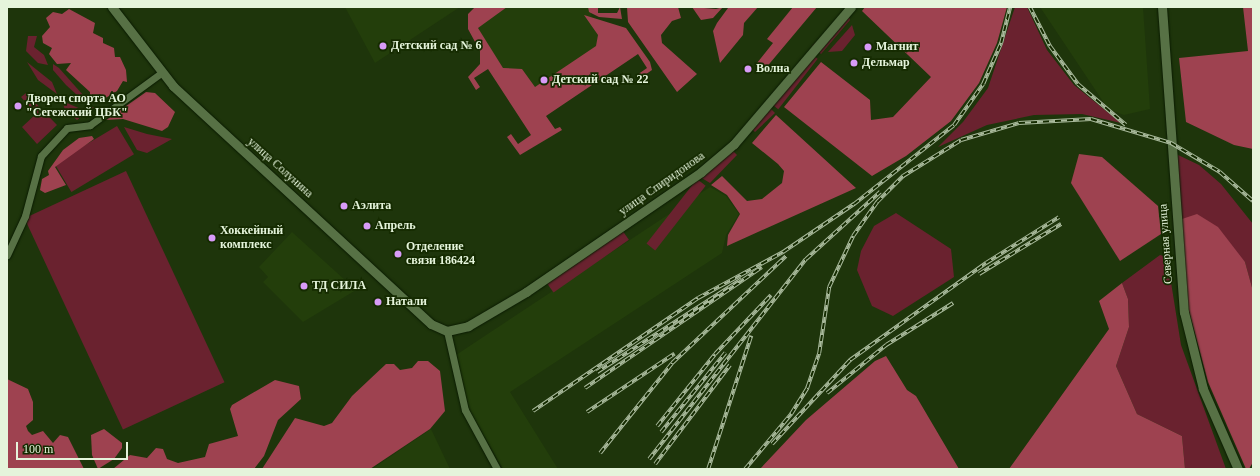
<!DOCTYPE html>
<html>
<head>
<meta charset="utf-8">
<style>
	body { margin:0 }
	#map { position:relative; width:1260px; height:476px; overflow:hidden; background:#1e350b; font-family:Georgia,serif }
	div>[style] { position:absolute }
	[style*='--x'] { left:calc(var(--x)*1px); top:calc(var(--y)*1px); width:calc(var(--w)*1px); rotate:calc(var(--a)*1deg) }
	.built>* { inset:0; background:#233e0b }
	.green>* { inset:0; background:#6a222f; transform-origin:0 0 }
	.forest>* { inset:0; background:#9e4250 }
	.roads { filter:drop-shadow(0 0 1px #0a1b00) drop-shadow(0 0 1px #0a1b00) }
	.minor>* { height:7px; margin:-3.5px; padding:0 3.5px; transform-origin:3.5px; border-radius:3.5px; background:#577145 }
	.tertiary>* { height:9px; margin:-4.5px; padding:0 4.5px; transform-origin:4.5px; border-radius:4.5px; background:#577145 }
	.rail>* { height:3.5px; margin-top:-1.75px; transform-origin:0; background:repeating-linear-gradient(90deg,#152b01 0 6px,#a9ba9c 0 12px); box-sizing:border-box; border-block:1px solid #a9ba9c }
	.dots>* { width:11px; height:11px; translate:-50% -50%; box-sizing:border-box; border:2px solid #152b01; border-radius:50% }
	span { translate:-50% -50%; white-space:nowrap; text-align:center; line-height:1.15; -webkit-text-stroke:3.5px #152b01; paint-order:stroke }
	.poi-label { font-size:12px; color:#e5f4db; font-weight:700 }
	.left { translate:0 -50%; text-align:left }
	.street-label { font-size:12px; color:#e5f4db }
	.frame { position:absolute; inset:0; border:8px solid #e5f4db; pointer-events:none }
	.scale { position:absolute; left:16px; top:442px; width:112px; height:18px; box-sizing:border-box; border:2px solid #e5f4db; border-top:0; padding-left:5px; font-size:12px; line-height:14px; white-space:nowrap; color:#e5f4db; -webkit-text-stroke:3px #152b01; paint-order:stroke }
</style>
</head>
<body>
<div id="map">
	<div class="built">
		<div style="clip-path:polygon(345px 7px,460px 7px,375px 63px)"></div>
		<div style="clip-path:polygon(505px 7px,590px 7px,592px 19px,619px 28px,530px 113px,470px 28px)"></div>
		<div style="clip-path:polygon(1040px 7px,1143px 7px,1150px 109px,1124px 115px,1108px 109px)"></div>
		<div style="clip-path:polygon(710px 187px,726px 196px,739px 214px,726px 235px,722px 253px,510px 392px,558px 469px,503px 469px,466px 404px,456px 355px)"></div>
		<div style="clip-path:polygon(292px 232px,356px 290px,303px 322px,263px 282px,268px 277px,259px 267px)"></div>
		<div style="clip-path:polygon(431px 429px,450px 469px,372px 469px)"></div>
	</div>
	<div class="green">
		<div style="clip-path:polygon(1015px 7px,1027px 7px,1047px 50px,1074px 85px,1121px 123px,1082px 114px,1034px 115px,987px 125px,938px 147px,963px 122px,988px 88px)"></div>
		<div style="clip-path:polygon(848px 13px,850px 20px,821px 54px,812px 46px)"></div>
		<div style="clip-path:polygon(852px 25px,855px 35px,842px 51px,828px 52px)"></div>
		<div style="clip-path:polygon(28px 36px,37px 36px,34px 47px,44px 55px,48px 65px,38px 63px,26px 51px)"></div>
		<div style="left:809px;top:52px;width:11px;height:64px;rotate:38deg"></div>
		<div style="clip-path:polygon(27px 62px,52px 82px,57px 94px,38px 80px)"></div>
		<div style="clip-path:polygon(53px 64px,59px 68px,83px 95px,77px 95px,66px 85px,53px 70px)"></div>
		<div style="clip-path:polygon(26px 93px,57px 125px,37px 144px,22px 127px,36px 114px,21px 97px)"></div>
		<div style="clip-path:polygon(62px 101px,81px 109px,95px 107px,77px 120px,65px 110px)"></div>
		<div style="clip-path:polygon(766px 104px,775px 113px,755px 132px,748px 126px)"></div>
		<div style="left:117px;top:126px;width:33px;height:73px;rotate:59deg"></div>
		<div style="clip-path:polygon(124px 127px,147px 134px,172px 139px,147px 153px,137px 150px)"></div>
		<div style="clip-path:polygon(730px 148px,737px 155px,710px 183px,700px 177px)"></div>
		<div style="clip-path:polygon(1174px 153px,1199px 165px,1221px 184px,1253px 224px,1253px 291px,1245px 262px,1179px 220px)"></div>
		<div style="left:126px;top:171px;width:233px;height:112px;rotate:65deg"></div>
		<div style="left:697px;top:179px;width:11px;height:82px;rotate:38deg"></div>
		<div style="clip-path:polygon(896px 213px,951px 249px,954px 277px,893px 316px,872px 306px,857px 270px,861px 251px,874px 226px)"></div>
		<div style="left:622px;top:230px;width:12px;height:92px;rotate:55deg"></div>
		<div style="clip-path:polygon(1160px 255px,1167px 257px,1181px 345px,1226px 469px,1185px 469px,1182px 436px,1137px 414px,1116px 366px,1129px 327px,1128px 299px,1122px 283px)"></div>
	</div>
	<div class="forest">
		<div style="clip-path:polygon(475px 7px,507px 7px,478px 28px,503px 68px,522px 69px,535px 87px,596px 46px,598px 35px,584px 15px,626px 28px,650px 62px,652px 70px,639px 79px,637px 75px,647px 68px,638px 54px,546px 116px,555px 129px,560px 127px,562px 130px,520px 155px,507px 137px,511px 134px,518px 144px,531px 135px,488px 69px,474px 78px,480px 87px,476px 90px,468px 77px,480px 64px,480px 51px,468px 29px,468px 14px)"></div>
		<div style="clip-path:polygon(588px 7px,598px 7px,598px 13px,617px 13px,620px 7px,622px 19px,599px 17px,589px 12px)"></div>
		<div style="clip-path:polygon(627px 7px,678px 7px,681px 18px,672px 21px,661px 35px,662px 43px,697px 74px,677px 92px,628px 22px)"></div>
		<div style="clip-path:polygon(692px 7px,716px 9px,723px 7px,713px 18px,701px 20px)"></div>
		<div style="clip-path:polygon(758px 7px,744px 23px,743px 35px,720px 63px,713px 31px,717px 23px,728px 8px)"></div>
		<div style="clip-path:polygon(793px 7px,817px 7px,765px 69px,757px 63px,773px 43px,767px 39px)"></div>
		<div style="clip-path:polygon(865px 7px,1007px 7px,997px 43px,979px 83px,951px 121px,906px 156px,872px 176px,784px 107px,821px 62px,870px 100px,871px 120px,893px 117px,931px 77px,862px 11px)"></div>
		<div style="clip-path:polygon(1243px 7px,1253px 7px,1253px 149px,1234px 145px,1186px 122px,1179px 58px,1248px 51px)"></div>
		<div style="clip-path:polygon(69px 9px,95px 23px,93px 33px,103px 38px,103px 43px,114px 48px,115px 57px,120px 57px,126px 70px,127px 82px,123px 81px,117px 91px,99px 102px,90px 97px,90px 92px,66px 70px,71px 63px,57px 64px,49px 54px,52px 48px,43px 43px,42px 36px,50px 27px,46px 18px,53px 12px,62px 14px)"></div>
		<div style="clip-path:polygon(146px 92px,155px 93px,175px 112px,168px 127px,162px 131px,123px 119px,106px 120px)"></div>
		<div style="clip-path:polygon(776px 115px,856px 188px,727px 246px,728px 235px,740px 214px,727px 195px,711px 185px,722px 176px,747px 201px,762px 199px,782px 183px,784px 171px,778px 164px,752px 143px)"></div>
		<div style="clip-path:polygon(92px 136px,94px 139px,55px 167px,66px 185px,45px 193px,40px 190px,42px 179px,49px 175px,48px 171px,63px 150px,79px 138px)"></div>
		<div style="clip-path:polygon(1079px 154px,1102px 157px,1158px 206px,1161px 234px,1120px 261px,1071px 183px)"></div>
		<div style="clip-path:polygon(1197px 214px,1218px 227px,1245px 262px,1253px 291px,1253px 462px,1249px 469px,1246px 469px,1208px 382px,1188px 307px,1179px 220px)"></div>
		<div style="clip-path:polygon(1122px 283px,1128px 299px,1129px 327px,1116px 366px,1137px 414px,1182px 436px,1185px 469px,1009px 469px,1109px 329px,1099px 301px)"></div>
		<div style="clip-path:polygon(886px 356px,907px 390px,916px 396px,959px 469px,760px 469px,806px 420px,875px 361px)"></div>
		<div style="clip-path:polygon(418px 361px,428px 361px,440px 371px,445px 411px,430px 429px,370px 469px,262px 469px,295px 418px,324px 426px,332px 423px,352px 396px,386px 364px,394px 364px,400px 370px,412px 368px)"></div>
		<div style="clip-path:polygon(7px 379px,28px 389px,33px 402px,33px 420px,26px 426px,28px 431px,32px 435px,43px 431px,53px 443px,60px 435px,68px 437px,84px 469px,7px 469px)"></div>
		<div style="clip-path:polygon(275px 380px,299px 386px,301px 399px,278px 420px,264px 456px,254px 469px,113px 469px,130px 455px,147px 458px,156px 448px,163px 449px,167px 459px,178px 463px,205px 457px,209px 444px,238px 436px,230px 409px,232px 405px)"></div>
		<div style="clip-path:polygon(104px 429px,122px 443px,122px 448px,114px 459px,98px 469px,92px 455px,91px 435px)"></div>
	</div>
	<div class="roads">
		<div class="minor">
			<div style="--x:7;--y:255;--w:43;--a:-65.2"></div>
			<div style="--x:25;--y:216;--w:62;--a:-75.1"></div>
			<div style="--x:41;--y:156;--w:38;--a:-47"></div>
			<div style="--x:67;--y:128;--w:23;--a:-7"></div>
			<div style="--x:90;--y:125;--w:88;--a:-36.2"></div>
			<div style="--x:447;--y:331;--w:81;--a:77.2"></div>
			<div style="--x:465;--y:410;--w:67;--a:61.5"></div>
		</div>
		<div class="tertiary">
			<div style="--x:112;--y:7;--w:100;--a:52.3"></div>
			<div style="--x:173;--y:86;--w:351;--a:42.7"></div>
			<div style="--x:431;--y:324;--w:17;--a:24"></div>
			<div style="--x:447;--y:331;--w:22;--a:-13"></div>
			<div style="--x:468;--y:326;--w:67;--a:-30.4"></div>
			<div style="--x:526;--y:292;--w:212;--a:-34.4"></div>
			<div style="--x:701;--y:172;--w:43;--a:-40.3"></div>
			<div style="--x:734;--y:144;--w:180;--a:-49.5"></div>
			<div style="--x:1162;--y:7;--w:306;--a:85.9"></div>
			<div style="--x:1184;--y:312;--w:79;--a:76.1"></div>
			<div style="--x:1203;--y:389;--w:87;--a:66.4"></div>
		</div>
	</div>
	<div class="rail">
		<div style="--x:1030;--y:7;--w:44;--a:62.9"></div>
		<div style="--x:1050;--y:46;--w:47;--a:53.6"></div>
		<div style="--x:1078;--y:84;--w:63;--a:40.5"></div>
		<div style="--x:979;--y:274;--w:96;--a:-31.4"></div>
		<div style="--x:597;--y:372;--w:172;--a:-32.7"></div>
		<div style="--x:585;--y:388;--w:214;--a:-34.4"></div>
		<div style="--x:827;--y:393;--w:76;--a:-39.1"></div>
		<div style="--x:886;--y:345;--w:79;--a:-32.1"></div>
		<div style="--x:533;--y:411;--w:200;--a:-34.4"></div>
		<div style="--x:698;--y:298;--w:97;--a:-28.4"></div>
		<div style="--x:783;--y:252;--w:86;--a:-34.1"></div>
		<div style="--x:854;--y:204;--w:127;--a:-38.3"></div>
		<div style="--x:954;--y:125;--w:50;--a:-54.7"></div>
		<div style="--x:983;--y:84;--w:45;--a:-66.3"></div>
		<div style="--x:1001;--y:43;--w:37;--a:-76"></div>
		<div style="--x:587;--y:412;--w:105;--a:-33.7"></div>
		<div style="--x:657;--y:426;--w:92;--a:-51.1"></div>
		<div style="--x:715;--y:354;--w:81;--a:-46.5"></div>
		<div style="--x:661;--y:432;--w:102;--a:-51"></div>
		<div style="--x:772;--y:444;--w:115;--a:-47.1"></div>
		<div style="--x:850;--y:360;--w:167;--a:-35.5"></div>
		<div style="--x:986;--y:263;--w:86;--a:-32.2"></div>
		<div style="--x:600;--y:453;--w:115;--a:-51.3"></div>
		<div style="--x:672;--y:363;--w:156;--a:-43.2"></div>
		<div style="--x:649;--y:459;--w:254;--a:-51.9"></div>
		<div style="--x:806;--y:259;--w:100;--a:-42.2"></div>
		<div style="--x:655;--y:464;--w:124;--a:-52.9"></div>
		<div style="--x:708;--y:469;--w:140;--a:-72.1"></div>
		<div style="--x:745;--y:469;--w:72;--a:-50.1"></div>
		<div style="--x:791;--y:414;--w:31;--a:-58"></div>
		<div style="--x:807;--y:388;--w:37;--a:-71"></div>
		<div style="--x:819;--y:353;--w:67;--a:-81.4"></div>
		<div style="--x:829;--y:287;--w:56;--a:-64.8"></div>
		<div style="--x:853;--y:236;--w:42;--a:-54.8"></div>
		<div style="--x:877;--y:202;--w:37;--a:-45"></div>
		<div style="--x:903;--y:176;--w:68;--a:-31.8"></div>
		<div style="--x:961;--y:140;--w:60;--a:-16.3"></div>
		<div style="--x:1019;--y:123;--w:72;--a:-3.2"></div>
		<div style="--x:1091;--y:119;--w:84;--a:16.7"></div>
		<div style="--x:1171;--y:143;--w:57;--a:30.6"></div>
		<div style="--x:1220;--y:172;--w:44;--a:41.3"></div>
	</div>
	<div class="dots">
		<div style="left:383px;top:46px;background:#d89bf8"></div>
		<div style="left:868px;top:47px;background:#d89bf8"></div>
		<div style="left:854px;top:63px;background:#d89bf8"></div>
		<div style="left:748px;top:69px;background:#d89bf8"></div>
		<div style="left:544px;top:80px;background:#d89bf8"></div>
		<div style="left:18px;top:106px;background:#d89bf8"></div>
		<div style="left:344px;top:206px;background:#d89bf8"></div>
		<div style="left:367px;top:226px;background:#d89bf8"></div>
		<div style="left:212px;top:238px;background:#d89bf8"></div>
		<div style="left:398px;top:254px;background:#d89bf8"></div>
		<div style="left:304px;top:286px;background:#d89bf8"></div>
		<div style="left:378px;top:302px;background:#d89bf8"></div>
	</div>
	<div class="poi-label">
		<span class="left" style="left:391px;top:46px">Детский сад № 6</span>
		<span class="left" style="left:876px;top:47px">Магнит</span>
		<span class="left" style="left:862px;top:63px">Дельмар</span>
		<span class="left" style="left:756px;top:69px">Волна</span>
		<span class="left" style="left:552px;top:80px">Детский сад № 22</span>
		<span class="left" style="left:26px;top:106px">Дворец спорта АО<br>"Сегежский ЦБК"</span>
		<span class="left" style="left:352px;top:206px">Аэлита</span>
		<span class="left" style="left:375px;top:226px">Апрель</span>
		<span class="left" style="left:220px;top:238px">Хоккейный<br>комплекс</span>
		<span class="left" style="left:406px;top:254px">Отделение<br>связи 186424</span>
		<span class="left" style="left:312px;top:286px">ТД СИЛА</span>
		<span class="left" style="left:386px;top:302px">Натали</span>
	</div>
	<div class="street-label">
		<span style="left:280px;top:168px;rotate:42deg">улица Солунина</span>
		<span style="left:662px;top:184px;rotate:-35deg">улица Спиридонова</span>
		<span style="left:1166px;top:244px;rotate:-94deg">Северная улица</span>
	</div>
	<div class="frame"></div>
	<div class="scale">100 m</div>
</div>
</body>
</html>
